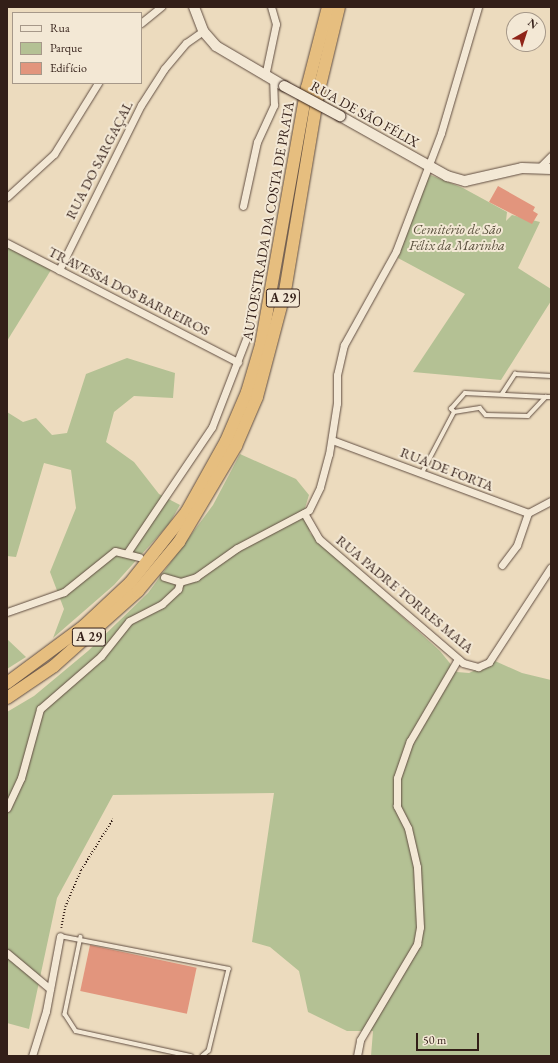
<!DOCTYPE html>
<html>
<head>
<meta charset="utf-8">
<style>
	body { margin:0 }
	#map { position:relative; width:558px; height:1063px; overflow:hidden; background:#ecdbbe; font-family:"EB Garamond",serif }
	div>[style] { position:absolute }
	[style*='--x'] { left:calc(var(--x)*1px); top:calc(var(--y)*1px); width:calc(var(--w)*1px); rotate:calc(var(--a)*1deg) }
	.green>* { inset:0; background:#b4c194 }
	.building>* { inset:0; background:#e2957d; transform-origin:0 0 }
	.path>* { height:1.5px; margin-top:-0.75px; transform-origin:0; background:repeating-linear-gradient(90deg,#331f18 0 1px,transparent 0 3px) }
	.roads { filter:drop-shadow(0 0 1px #614e42) drop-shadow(0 0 1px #614e42) }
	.lane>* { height:3.5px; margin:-1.75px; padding:0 1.75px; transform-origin:1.75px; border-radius:1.75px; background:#f3e8d5 }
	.street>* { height:7px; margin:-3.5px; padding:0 3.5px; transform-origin:3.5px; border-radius:3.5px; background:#f3e8d5 }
	.secondary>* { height:10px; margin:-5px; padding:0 5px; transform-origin:5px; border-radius:5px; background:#f3e8d5 }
	.highway>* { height:12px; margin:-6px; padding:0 6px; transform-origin:6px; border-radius:6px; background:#e6be7f }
	.bridges { filter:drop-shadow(0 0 1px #331f18) drop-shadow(0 0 1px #331f18) }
	.secondary-bridge>* { height:10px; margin:-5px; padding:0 5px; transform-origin:5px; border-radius:5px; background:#f3e8d5 }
	span { translate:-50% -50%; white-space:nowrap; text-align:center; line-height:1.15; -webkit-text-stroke:4px #f3e8d5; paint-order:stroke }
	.shield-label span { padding:1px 3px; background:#f3e8d5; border:1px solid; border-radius:3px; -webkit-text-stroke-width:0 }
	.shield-label { font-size:13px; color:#331f18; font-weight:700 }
	.street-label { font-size:14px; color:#331f18 }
	.park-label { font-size:14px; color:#5a503d; font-style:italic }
	.frame { position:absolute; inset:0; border:8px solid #331f18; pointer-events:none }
	.legend { position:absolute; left:12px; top:12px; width:130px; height:72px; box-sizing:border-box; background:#f3e8d5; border:1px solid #a69889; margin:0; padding:5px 7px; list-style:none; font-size:12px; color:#331f18 }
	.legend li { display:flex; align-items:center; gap:8px; height:20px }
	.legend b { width:20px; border:1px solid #a69889 }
	.north { position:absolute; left:506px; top:12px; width:40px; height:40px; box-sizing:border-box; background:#f3e8d5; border:1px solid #a69889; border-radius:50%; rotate:39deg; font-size:11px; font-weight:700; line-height:16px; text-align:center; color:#331f18 }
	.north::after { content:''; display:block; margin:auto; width:14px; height:18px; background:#8f2418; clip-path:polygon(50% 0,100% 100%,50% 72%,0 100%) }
	.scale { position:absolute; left:416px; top:1033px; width:63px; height:18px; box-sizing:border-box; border:2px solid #331f18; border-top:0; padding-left:5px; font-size:12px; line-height:14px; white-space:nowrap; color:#331f18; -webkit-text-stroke:3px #f3e8d5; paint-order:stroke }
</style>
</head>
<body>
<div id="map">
	<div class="green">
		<div style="clip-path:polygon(428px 174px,463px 188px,507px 212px,506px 221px,512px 215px,540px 222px,518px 268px,551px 289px,551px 301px,501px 380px,413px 372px,465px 294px,398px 258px)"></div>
		<div style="clip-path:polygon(7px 246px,51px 270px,7px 341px)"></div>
		<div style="clip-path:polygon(127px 358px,175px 373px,173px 398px,134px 396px,114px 412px,106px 442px,134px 462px,159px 494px,180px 505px,169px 524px,114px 585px,53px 638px,64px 609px,50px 572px,76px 508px,71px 470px,44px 463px,16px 557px,7px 556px,7px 412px,23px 422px,36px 418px,52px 435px,67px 433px,86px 374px)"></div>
		<div style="clip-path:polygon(240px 454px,296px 479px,309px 495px,305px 508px,310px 533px,440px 651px,457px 672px,469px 673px,495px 661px,522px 673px,551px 680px,551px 1056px,371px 1056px,373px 1031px,347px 1031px,308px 1012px,299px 971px,270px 947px,252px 942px,274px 793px,113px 795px,57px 898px,29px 1029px,7px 1023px,7px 712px,34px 696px,88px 651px,148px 593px,213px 505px)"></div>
		<div style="clip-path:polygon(7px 639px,26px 657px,7px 669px)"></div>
	</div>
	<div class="building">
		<div style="clip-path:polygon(498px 186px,535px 207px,533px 211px,538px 214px,532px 224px,489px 202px)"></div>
		<div style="left:90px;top:945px;width:109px;height:47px;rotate:12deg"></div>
	</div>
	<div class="path">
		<div style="--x:61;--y:928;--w:21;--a:-79"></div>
		<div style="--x:65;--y:907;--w:40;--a:-66.6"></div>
		<div style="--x:81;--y:870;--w:60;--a:-57.9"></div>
	</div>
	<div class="roads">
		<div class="lane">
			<div style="--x:502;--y:394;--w:24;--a:-57"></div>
			<div style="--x:515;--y:374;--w:36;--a:3"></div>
			<div style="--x:454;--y:412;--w:4;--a:-135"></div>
			<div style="--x:451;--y:409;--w:21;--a:-49"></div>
			<div style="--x:465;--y:393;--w:81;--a:2.8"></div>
			<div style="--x:422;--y:473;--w:69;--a:-62.3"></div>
			<div style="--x:454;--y:412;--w:26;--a:-9"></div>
			<div style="--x:480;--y:408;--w:9;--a:49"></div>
			<div style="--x:486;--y:415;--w:42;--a:1.4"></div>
			<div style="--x:528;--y:416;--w:26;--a:-47"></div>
			<div style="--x:546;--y:397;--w:5;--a:0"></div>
			<div style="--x:60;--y:936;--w:172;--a:11"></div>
			<div style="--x:229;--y:969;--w:84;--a:103.7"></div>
			<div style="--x:209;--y:1051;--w:8;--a:140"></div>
			<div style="--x:81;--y:937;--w:79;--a:101.7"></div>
			<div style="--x:65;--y:1014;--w:20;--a:57"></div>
			<div style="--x:76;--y:1031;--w:118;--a:12.3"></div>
		</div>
		<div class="street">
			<div style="--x:141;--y:23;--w:26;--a:-39"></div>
			<div style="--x:265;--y:76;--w:53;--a:-78.1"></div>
			<div style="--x:276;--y:24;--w:18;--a:-106"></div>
			<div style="--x:540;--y:167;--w:16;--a:-45"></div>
			<div style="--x:7;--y:197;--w:64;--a:-42.5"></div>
			<div style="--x:54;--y:154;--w:84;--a:-58.2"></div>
			<div style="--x:243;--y:206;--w:66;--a:-77.7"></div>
			<div style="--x:257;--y:142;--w:41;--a:-65.3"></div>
			<div style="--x:274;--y:105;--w:25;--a:-92"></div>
			<div style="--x:7;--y:243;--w:260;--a:27.3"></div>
			<div style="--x:59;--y:270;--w:184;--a:-63.6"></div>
			<div style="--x:141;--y:105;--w:43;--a:-57.4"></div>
			<div style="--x:164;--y:69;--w:34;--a:-50"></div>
			<div style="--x:186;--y:43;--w:21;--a:-35"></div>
			<div style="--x:332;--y:440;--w:209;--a:20.4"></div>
			<div style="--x:528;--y:513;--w:26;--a:-28"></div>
			<div style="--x:304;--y:513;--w:30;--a:60"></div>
			<div style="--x:319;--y:539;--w:190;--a:40.7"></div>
			<div style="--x:463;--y:663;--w:16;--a:15"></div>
			<div style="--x:478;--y:667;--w:12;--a:-24"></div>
			<div style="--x:489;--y:662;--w:113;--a:-56.9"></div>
			<div style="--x:127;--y:553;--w:152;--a:-56"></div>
			<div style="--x:212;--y:427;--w:103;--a:-68.9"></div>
			<div style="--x:502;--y:565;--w:25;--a:-53"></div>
			<div style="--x:517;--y:545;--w:34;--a:-71"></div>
			<div style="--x:164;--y:577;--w:17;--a:17"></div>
			<div style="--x:180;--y:582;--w:17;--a:-17"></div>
			<div style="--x:196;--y:577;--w:50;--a:-35.3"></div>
			<div style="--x:237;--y:548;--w:81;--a:-27.8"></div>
			<div style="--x:309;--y:510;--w:25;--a:-64"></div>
			<div style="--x:320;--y:487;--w:34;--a:-75"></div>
			<div style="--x:329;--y:454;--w:52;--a:-81.1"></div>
			<div style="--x:337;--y:403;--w:28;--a:-90"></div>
			<div style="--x:337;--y:375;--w:31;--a:-77"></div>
			<div style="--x:344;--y:345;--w:107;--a:-61"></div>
			<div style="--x:396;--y:251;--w:126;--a:-69.1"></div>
			<div style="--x:441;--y:133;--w:131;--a:-73.6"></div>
			<div style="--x:7;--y:612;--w:60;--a:-19.3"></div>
			<div style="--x:64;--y:592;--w:65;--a:-38.8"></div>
			<div style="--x:115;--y:551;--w:25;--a:14"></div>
			<div style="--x:7;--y:808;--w:33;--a:-65"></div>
			<div style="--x:21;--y:778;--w:72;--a:-74.6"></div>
			<div style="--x:40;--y:709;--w:81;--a:-41"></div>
			<div style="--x:101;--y:656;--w:45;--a:-51.3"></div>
			<div style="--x:129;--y:621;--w:37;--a:-27"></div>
			<div style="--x:162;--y:604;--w:22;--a:-43"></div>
			<div style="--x:178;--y:589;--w:7;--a:-74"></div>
			<div style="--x:7;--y:953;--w:56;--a:39.9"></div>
			<div style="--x:32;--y:1056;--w:47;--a:-72.7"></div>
			<div style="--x:46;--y:1011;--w:76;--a:-79.4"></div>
			<div style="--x:357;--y:1056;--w:16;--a:-79"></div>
			<div style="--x:360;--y:1040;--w:112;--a:-59.3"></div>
			<div style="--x:417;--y:944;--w:17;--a:-80"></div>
			<div style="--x:420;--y:927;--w:60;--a:-92.9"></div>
			<div style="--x:417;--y:867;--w:40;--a:-103"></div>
			<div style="--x:408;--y:828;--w:25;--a:-117"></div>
			<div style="--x:397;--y:806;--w:28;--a:-90"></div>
			<div style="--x:397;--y:778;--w:39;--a:-71"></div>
			<div style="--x:410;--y:741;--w:95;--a:-59.7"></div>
		</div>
		<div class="secondary">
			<div style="--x:194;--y:7;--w:26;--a:69"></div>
			<div style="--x:203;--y:31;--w:20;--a:49"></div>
			<div style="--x:216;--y:46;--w:79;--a:30.5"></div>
			<div style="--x:340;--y:116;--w:123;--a:29.3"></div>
			<div style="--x:447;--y:176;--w:19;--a:16"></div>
			<div style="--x:465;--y:181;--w:58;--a:-12.8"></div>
			<div style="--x:522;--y:168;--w:29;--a:2"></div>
		</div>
		<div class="highway">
			<div style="--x:7;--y:683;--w:96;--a:-36.5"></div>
			<div style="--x:84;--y:626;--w:63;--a:-43.1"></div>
			<div style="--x:130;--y:583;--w:92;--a:-51.6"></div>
			<div style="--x:187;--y:511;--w:80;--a:-60.9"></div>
			<div style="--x:226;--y:441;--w:53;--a:-66.8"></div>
			<div style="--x:247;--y:392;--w:49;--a:-73.4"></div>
			<div style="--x:261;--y:345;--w:261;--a:-79.9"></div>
			<div style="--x:307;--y:88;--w:84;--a:-75.5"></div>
			<div style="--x:7;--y:698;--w:57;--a:-34.2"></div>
			<div style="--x:54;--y:666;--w:113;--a:-41.8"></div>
			<div style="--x:138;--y:591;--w:64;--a:-50.1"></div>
			<div style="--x:179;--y:542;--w:112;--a:-59.3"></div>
			<div style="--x:236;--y:446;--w:53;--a:-66.8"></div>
			<div style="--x:257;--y:397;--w:110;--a:-75.2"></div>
			<div style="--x:285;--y:291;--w:200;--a:-80.5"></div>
			<div style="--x:318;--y:94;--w:89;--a:-76.4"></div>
		</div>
	</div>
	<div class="bridges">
		<div class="secondary-bridge">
			<div style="--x:284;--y:86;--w:64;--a:28.2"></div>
		</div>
	</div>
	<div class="shield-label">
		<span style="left:283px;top:298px">A 29</span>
		<span style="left:89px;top:637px">A 29</span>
	</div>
	<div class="street-label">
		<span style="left:365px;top:114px;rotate:29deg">RUA DE SÃO FÉLIX</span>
		<span style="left:99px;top:160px;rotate:-63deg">RUA DO SARGAÇAL</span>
		<span style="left:268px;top:221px;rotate:-80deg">AUTOESTRADA DA COSTA DE PRATA</span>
		<span style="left:129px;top:291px;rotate:27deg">TRAVESSA DOS BARREIROS</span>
		<span style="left:447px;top:469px;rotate:21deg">RUA DE FORTA</span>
		<span style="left:405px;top:594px;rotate:40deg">RUA PADRE TORRES MAIA</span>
	</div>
	<div class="park-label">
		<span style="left:457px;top:237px">Cemitério de São<br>Félix da Marinha</span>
	</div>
	<div class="frame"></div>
	<ul class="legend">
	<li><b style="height:5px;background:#f3e8d5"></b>Rua</li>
	<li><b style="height:11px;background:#b4c194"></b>Parque</li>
	<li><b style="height:11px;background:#e2957d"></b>Edifício</li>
	</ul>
	<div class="north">N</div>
	<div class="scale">50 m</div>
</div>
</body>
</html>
